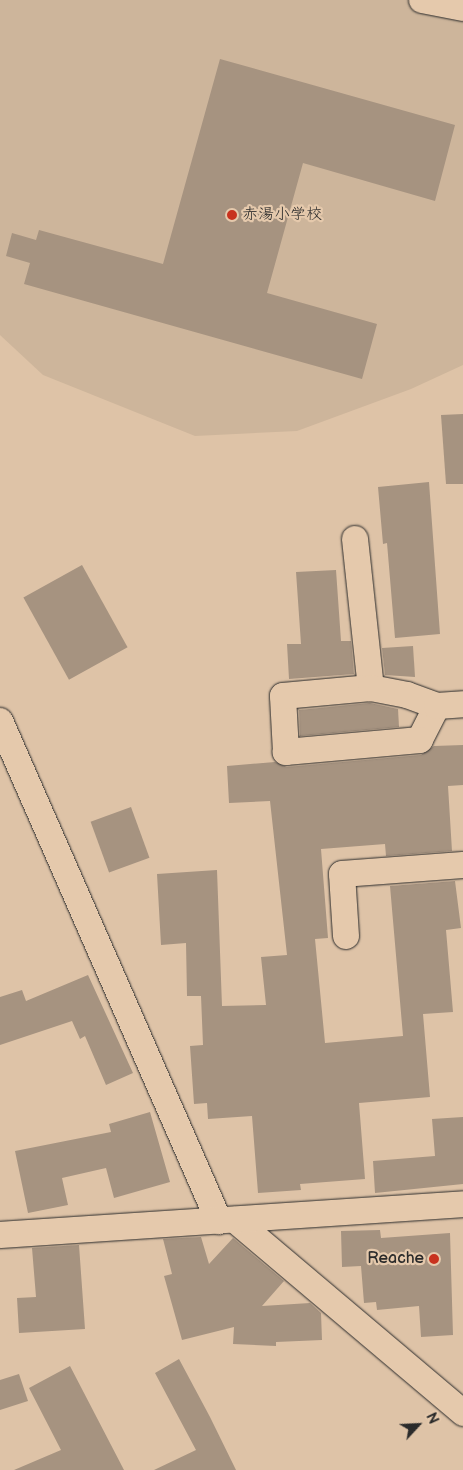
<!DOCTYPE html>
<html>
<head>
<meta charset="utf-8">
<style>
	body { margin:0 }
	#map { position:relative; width:463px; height:1470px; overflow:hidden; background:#dec3a7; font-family:"Balsamiq Sans","Klee One",sans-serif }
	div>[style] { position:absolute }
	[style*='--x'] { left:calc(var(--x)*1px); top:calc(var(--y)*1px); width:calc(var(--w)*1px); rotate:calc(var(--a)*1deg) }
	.built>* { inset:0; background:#cdb59b }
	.building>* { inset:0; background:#a69380; transform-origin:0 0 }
	.roads { filter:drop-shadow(0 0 1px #2b2b2b) drop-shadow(0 0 1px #2b2b2b) }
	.minor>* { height:26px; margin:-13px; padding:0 13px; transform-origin:13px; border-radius:13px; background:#e5c9ac }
	.dots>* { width:14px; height:14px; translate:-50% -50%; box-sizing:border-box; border:2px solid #e5c9ac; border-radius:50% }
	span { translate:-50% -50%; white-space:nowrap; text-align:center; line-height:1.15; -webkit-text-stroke:4.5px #e5c9ac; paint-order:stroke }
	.poi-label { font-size:16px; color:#2b2b2b }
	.left { translate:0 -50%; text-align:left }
	.right { translate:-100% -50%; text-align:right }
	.north { position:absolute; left:393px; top:1400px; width:50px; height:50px; -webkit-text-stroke:4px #e5c9ac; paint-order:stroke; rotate:65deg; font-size:14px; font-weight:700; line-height:20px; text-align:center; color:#2b2b2b }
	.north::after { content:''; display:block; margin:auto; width:18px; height:22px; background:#2b2b2b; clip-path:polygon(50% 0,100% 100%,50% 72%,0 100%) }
</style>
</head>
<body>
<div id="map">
	<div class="built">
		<div style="clip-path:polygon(0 0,463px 0,463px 365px,411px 389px,297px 431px,195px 436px,43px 375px,0 335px)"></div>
	</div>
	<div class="building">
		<div style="clip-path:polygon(220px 59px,455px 125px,435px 201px,303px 163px,267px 293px,377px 324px,362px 379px,24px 284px,30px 263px,6px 256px,12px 233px,36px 240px,39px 230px,163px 264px)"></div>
		<div style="clip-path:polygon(463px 414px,463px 484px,446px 484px,441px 415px)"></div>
		<div style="clip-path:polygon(429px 482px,440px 634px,395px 638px,387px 543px,383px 544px,378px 487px)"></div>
		<div style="left:82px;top:565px;width:94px;height:67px;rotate:61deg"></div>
		<div style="clip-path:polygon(336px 570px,341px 641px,351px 641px,354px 674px,289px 679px,287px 644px,301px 644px,296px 572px)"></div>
		<div style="clip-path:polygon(413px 646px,415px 677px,385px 675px,382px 648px)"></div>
		<div style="clip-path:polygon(370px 703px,398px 709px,399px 727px,300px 736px,299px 710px)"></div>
		<div style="clip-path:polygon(463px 745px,463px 785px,448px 786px,452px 851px,386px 856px,385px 844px,321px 849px,328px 938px,315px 939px,325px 1043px,403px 1036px,390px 886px,455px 881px,461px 928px,446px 930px,453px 1012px,423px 1014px,430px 1097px,359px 1103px,365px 1179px,300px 1184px,301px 1190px,258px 1193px,252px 1116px,208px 1119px,207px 1103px,194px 1104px,190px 1046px,203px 1045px,201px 996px,187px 996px,186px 943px,161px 945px,157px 874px,217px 870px,222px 1006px,266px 1005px,261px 957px,287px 955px,270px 801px,229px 803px,227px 766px,275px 762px,287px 767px,421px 755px,434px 746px)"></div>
		<div style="left:131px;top:807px;width:54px;height:43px;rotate:70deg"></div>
		<div style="clip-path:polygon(88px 975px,133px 1073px,106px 1085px,85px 1036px,80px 1039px,72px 1021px,0 1045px,0 997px,22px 990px,26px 1001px)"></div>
		<div style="clip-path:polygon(150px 1112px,170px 1182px,114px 1198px,106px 1168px,62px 1178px,68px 1205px,28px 1213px,15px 1151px,111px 1132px,109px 1124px)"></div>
		<div style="clip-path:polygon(463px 1117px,463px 1184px,375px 1193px,373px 1161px,435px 1156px,432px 1119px)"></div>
		<div style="clip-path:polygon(380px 1230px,381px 1238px,450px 1233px,453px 1335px,421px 1337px,419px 1306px,377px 1310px,376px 1302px,364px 1303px,361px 1266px,342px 1267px,341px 1231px)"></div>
		<div style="clip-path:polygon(201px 1237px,209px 1264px,233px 1238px,284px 1281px,262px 1306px,310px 1303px,321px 1313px,322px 1340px,276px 1342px,276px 1346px,233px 1344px,234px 1327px,182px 1340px,164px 1276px,172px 1274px,163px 1239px)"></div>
		<div style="clip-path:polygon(79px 1245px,85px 1329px,19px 1333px,17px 1298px,36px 1297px,32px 1248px)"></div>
		<div style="clip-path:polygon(179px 1359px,210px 1417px,236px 1470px,154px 1470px,196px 1450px,155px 1373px)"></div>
		<div style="clip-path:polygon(70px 1366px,124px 1470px,14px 1470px,61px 1450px,29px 1388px)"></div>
		<div style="clip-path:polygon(19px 1374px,28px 1401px,0 1410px,0 1380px)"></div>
	</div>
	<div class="roads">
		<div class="minor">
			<div style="--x:422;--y:0;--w:42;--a:11"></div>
			<div style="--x:355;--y:539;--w:150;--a:83.9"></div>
			<div style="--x:437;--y:706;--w:38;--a:117"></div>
			<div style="--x:420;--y:740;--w:135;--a:174.9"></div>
			<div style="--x:286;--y:752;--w:56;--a:-93.1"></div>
			<div style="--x:283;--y:696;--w:88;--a:-5.2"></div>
			<div style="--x:371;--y:688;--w:37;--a:11"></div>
			<div style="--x:407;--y:695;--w:32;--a:20"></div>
			<div style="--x:437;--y:706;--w:26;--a:-4"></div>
			<div style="--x:0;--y:721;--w:546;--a:66.35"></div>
			<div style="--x:346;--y:936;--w:62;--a:-93.7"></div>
			<div style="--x:342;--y:874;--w:121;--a:-4.3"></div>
			<div style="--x:235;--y:1220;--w:299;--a:40.2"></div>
			<div style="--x:0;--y:1235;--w:464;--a:-3.8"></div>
		</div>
	</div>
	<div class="dots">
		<div style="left:232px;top:215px;background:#c8321e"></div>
		<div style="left:434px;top:1259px;background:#c8321e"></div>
	</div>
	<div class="poi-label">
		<span class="left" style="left:242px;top:215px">赤湯小学校</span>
		<span class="right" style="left:424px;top:1259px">Reache</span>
	</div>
	<div class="north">N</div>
</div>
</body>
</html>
